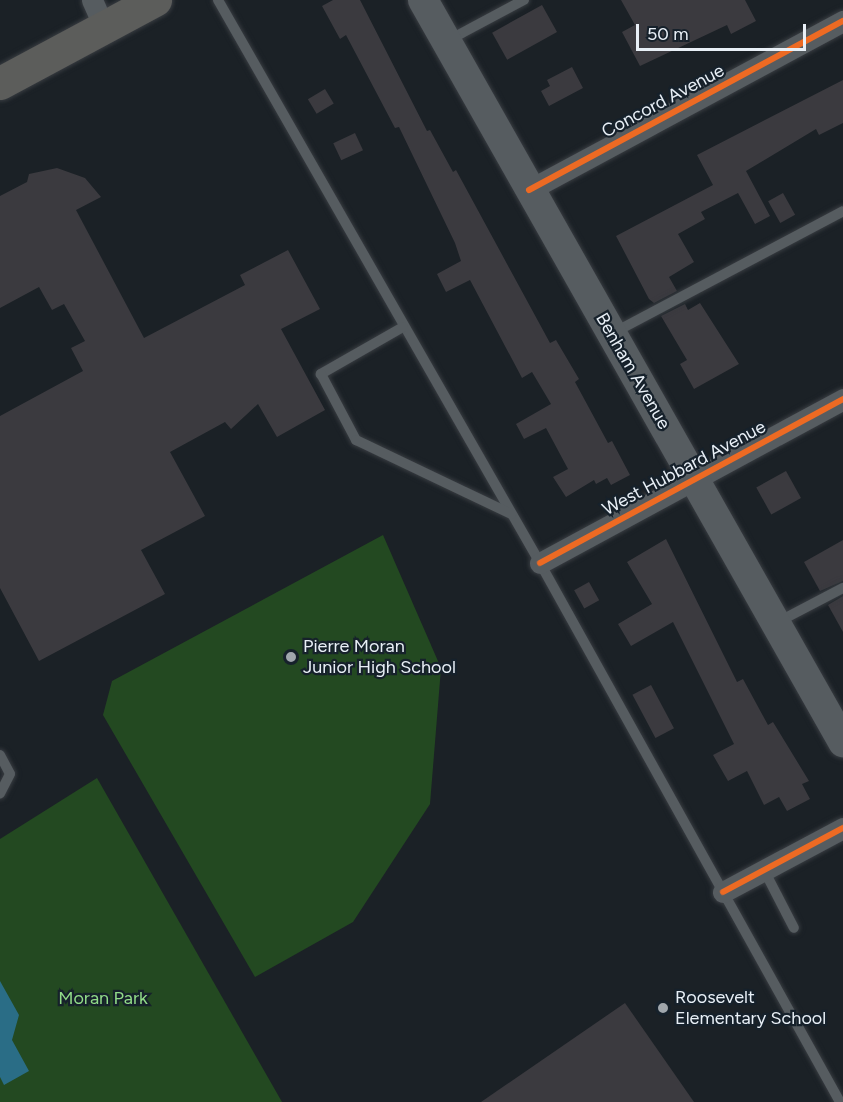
<!DOCTYPE html>
<html>
<head>
<meta charset="utf-8">
<style>
	body { margin:0 }
	#map { position:relative; width:843px; height:1102px; overflow:hidden; background:#1b2126; font-family:Figtree,sans-serif }
	div>[style] { position:absolute }
	[style*='--x'] { left:calc(var(--x)*1px); top:calc(var(--y)*1px); width:calc(var(--w)*1px); rotate:calc(var(--a)*1deg) }
	.green>* { inset:0; background:#234921 }
	.water>* { inset:0; background:#2a6d86 }
	.building>* { inset:0; background:#3b3a3f; transform-origin:0 0 }
	.roads { filter:drop-shadow(0 0 2px #383c41) drop-shadow(0 0 2px #383c41) }
	.lane>* { height:10px; margin:-5px; padding:0 5px; transform-origin:5px; border-radius:5px; background:#565c60 }
	.street>* { height:21px; margin:-10.5px; padding:0 10.5px; transform-origin:10.5px; border-radius:10.5px; background:#565c60 }
	.secondary>* { height:30px; margin:-15px; padding:0 15px; transform-origin:15px; border-radius:15px; background:#565c60 }
	.primary>* { height:33px; margin:-16.5px; padding:0 16.5px; transform-origin:16.5px; border-radius:16.5px; background:#5c5d5b }
	.cycleway>* { height:6px; margin:-3px; padding:0 3px; transform-origin:3px; border-radius:3px; background:#ed6a23 }
	.dots>* { width:16px; height:16px; translate:-50% -50%; box-sizing:border-box; border:3px solid #16212b; border-radius:50% }
	span { translate:-50% -50%; white-space:nowrap; text-align:center; line-height:1.15; -webkit-text-stroke:4.5px #16212b; paint-order:stroke }
	.street-label { font-size:18px; color:#e8eff6 }
	.poi-label { font-size:18px; color:#e8eff6 }
	.left { translate:0 -50%; text-align:left }
	.park-label { font-size:18px; color:#91db88 }
	.scale { position:absolute; left:636px; top:24px; width:170px; height:27px; box-sizing:border-box; border:3px solid #e8eff6; border-top:0; padding-left:8px; font-size:18px; line-height:21px; white-space:nowrap; color:#e8eff6; -webkit-text-stroke:4px #16212b; paint-order:stroke }
</style>
</head>
<body>
<div id="map">
	<div class="green">
		<div style="clip-path:polygon(383px 535px,441px 668px,430px 804px,353px 922px,255px 977px,103px 715px,112px 681px)"></div>
		<div style="clip-path:polygon(97px 778px,282px 1102px,0 1102px,0 839px)"></div>
	</div>
	<div class="water">
		<div style="clip-path:polygon(0 981px,19px 1015px,12px 1040px,29px 1071px,4px 1085px,0 1077px)"></div>
	</div>
	<div class="building">
		<div style="clip-path:polygon(333px 0,360px 0,427px 131px,430px 130px,453px 172px,456px 170px,550px 343px,556px 340px,579px 379px,575px 382px,608px 443px,612px 441px,630px 475px,611px 485px,607px 478px,596px 484px,594px 480px,566px 497px,553px 477px,568px 469px,546px 428px,524px 439px,516px 424px,551px 404px,532px 372px,522px 378px,470px 280px,446px 292px,437px 274px,461px 261px,455px 243px,399px 127px,395px 128px,346px 35px,340px 39px,322px 6px)"></div>
		<div style="clip-path:polygon(621px 0,745px 0,756px 21px,731px 34px,727px 25px,640px 66px,622px 32px,635px 25px)"></div>
		<div style="left:542px;top:5px;width:31px;height:57px;rotate:61deg"></div>
		<div style="clip-path:polygon(572px 67px,583px 88px,549px 106px,541px 91px,550px 86px,547px 80px)"></div>
		<div style="clip-path:polygon(843px 80px,843px 123px,819px 135px,816px 129px,746px 171px,770px 216px,755px 224px,738px 193px,701px 212px,705px 219px,678px 234px,694px 262px,669px 277px,677px 291px,654px 303px,649px 299px,616px 236px,713px 185px,697px 155px)"></div>
		<div style="left:325px;top:89px;width:17px;height:20px;rotate:59deg"></div>
		<div style="left:355px;top:133px;width:19px;height:24px;rotate:65deg"></div>
		<div style="clip-path:polygon(57px 168px,85px 178px,101px 197px,76px 210px,144px 338px,245px 285px,240px 275px,288px 250px,320px 309px,281px 329px,325px 410px,277px 437px,258px 404px,231px 429px,225px 422px,170px 452px,205px 516px,141px 550px,165px 594px,39px 661px,0 588px,0 416px,83px 371px,71px 348px,85px 341px,64px 304px,52px 310px,39px 287px,0 308px,0 196px,27px 182px,29px 174px)"></div>
		<div style="left:783px;top:193px;width:25px;height:17px;rotate:61deg"></div>
		<div style="clip-path:polygon(700px 303px,739px 364px,694px 389px,680px 364px,687px 360px,661px 316px,685px 304px,688px 310px)"></div>
		<div style="left:786px;top:471px;width:31px;height:34px;rotate:61deg"></div>
		<div style="clip-path:polygon(666px 539px,737px 682px,743px 679px,768px 725px,773px 722px,809px 781px,802px 784px,810px 799px,787px 811px,779px 797px,764px 805px,747px 771px,728px 781px,713px 755px,734px 744px,673px 622px,631px 646px,618px 624px,652px 604px,627px 562px)"></div>
		<div style="clip-path:polygon(843px 540px,843px 581px,820px 591px,804px 562px)"></div>
		<div style="left:589px;top:582px;width:21px;height:17px;rotate:61deg"></div>
		<div style="clip-path:polygon(843px 596px,843px 632px,828px 605px)"></div>
		<div style="left:651px;top:685px;width:49px;height:21px;rotate:62deg"></div>
		<div style="clip-path:polygon(625px 1003px,694px 1102px,481px 1102px)"></div>
	</div>
	<div class="roads">
		<div class="lane">
			<div style="--x:218;--y:0;--w:649;--a:60.23"></div>
			<div style="--x:540;--y:563;--w:617;--a:60.9"></div>
			<div style="--x:449;--y:40;--w:85;--a:-28.1"></div>
			<div style="--x:403;--y:327;--w:95;--a:150.2"></div>
			<div style="--x:321;--y:374;--w:75;--a:62.1"></div>
			<div style="--x:356;--y:440;--w:172;--a:25.5"></div>
			<div style="--x:613;--y:333;--w:260;--a:-27.9"></div>
			<div style="--x:776;--y:623;--w:76;--a:-27.6"></div>
			<div style="--x:0;--y:755;--w:21;--a:62"></div>
			<div style="--x:10;--y:774;--w:22;--a:117"></div>
			<div style="--x:764;--y:870;--w:65;--a:62.7"></div>
		</div>
		<div class="street">
			<div style="--x:92;--y:0;--w:30;--a:66"></div>
			<div style="--x:529;--y:190;--w:357;--a:-28.3"></div>
			<div style="--x:540;--y:563;--w:345;--a:-28.4"></div>
			<div style="--x:723;--y:892;--w:136;--a:-28.1"></div>
		</div>
		<div class="secondary">
			<div style="--x:423;--y:0;--w:853;--a:60.49"></div>
		</div>
		<div class="primary">
			<div style="--x:0;--y:83;--w:176;--a:-28.2"></div>
		</div>
	</div>
	<div class="cycleway">
		<div style="--x:529;--y:190;--w:357;--a:-28.3"></div>
		<div style="--x:540;--y:563;--w:345;--a:-28.4"></div>
		<div style="--x:723;--y:892;--w:136;--a:-28.1"></div>
	</div>
	<div class="dots">
		<div style="left:291px;top:657px;background:#a0a7ad"></div>
		<div style="left:663px;top:1008px;background:#a0a7ad"></div>
	</div>
	<div class="street-label">
		<span style="left:663px;top:101px;rotate:-28deg">Concord Avenue</span>
		<span style="left:633px;top:371px;rotate:60deg">Benham Avenue</span>
		<span style="left:684px;top:468px;rotate:-28deg">West Hubbard Avenue</span>
	</div>
	<div class="poi-label">
		<span class="left" style="left:303px;top:657px">Pierre Moran<br>Junior High School</span>
		<span class="left" style="left:675px;top:1008px">Roosevelt<br>Elementary School</span>
	</div>
	<div class="park-label">
		<span style="left:103px;top:998px">Moran Park</span>
	</div>
	<div class="scale">50 m</div>
</div>
</body>
</html>
